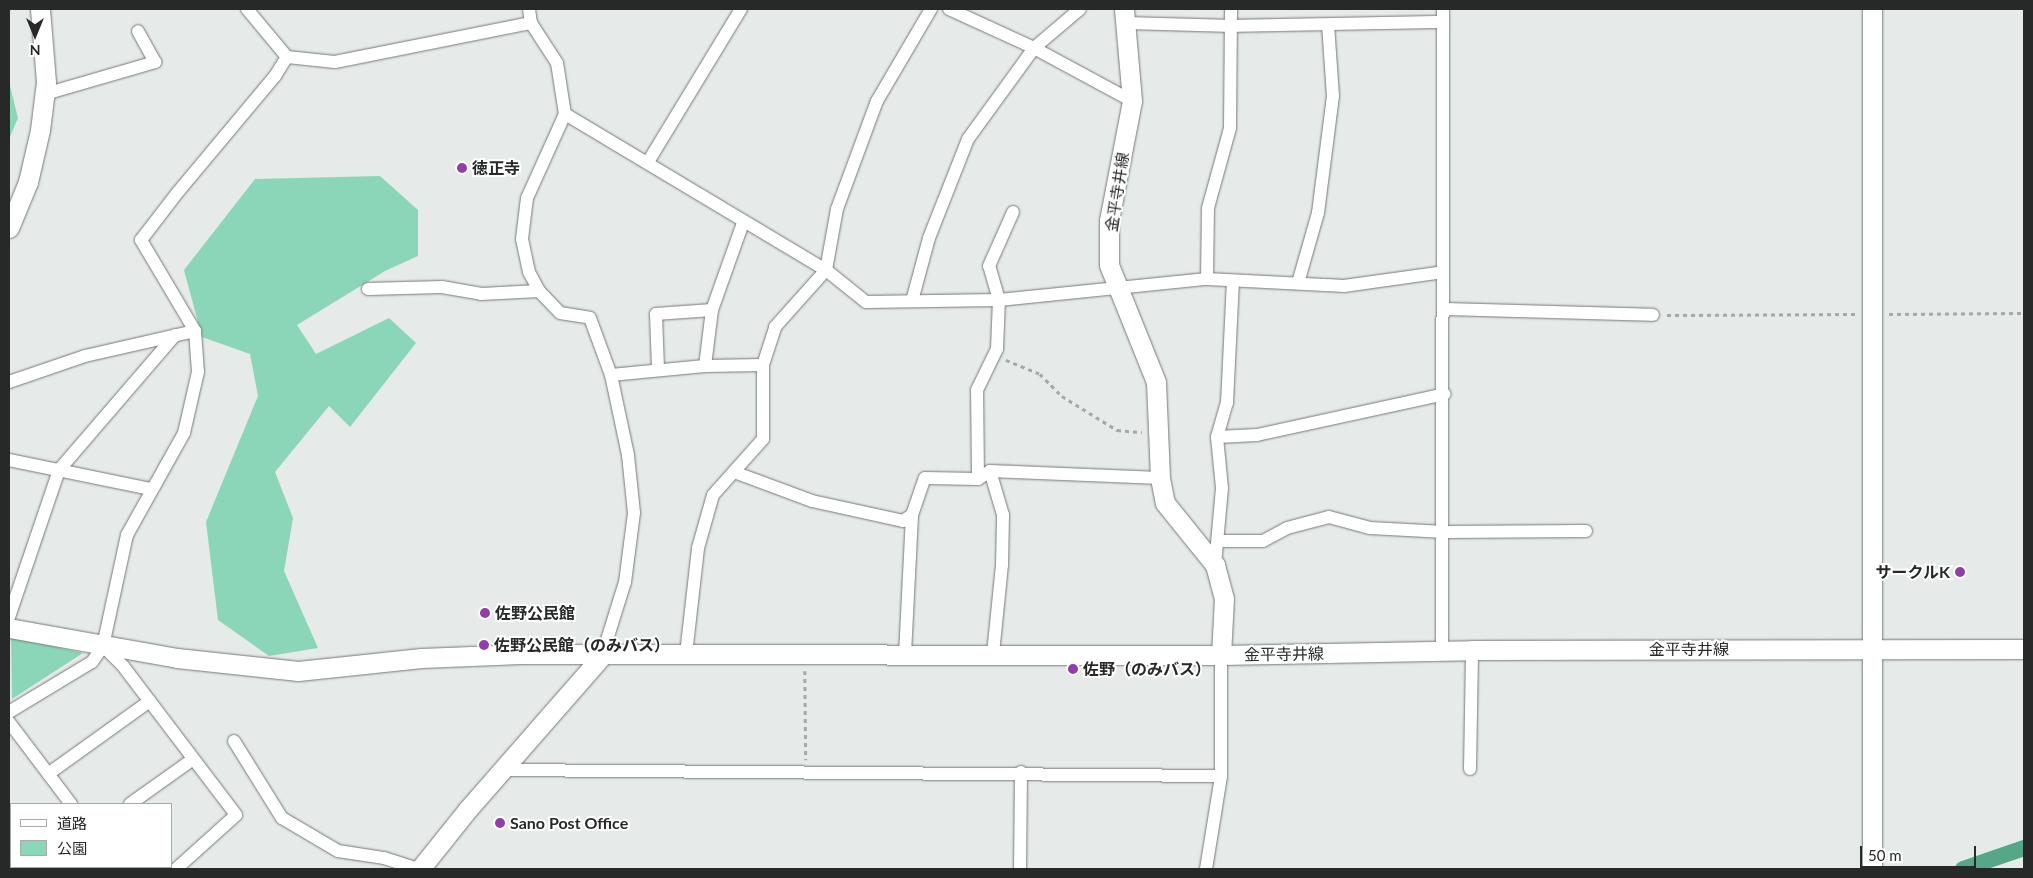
<!DOCTYPE html>
<html>
<head>
<meta charset="utf-8">
<style>
	body { margin:0 }
	#map { position:relative; width:2033px; height:878px; overflow:hidden; background:#e6eae8; font-family:Lato,"Noto Sans JP",sans-serif }
	div>[style] { position:absolute }
	[style*='--x'] { left:calc(var(--x)*1px); top:calc(var(--y)*1px); width:calc(var(--w)*1px); rotate:calc(var(--a)*1deg) }
	.green>* { inset:0; background:#8bd6b8 }
	.canal>* { height:16px; margin:-8px; padding:0 8px; transform-origin:8px; border-radius:8px; background:#56a688 }
	.path>* { height:2.5px; margin-top:-1.25px; transform-origin:0; background:repeating-linear-gradient(90deg,#a5a8a7 0 4px,transparent 0 8px) }
	.roads { filter:drop-shadow(0 0 1px #757977) drop-shadow(0 0 1px #757977) }
	.street>* { height:12px; margin:-6px; padding:0 6px; transform-origin:6px; border-radius:6px; background:#fff }
	.secondary>* { height:19px; margin:-9.5px; padding:0 9.5px; transform-origin:9.5px; border-radius:9.5px; background:#fff }
	.dots>* { width:14px; height:14px; translate:-50% -50%; box-sizing:border-box; border:2px solid #fff; border-radius:50% }
	span { translate:-50% -50%; white-space:nowrap; text-align:center; line-height:1.15; -webkit-text-stroke:4px #fff; paint-order:stroke }
	.poi-label { font-size:16px; color:#272928; font-weight:700 }
	.left { translate:0 -50%; text-align:left }
	.right { translate:-100% -50%; text-align:right }
	.street-label { font-size:16px; color:#272928 }
	.frame { position:absolute; inset:0; border:10px solid #272928; pointer-events:none }
	.legend { position:absolute; left:10px; top:803px; width:162px; height:65px; box-sizing:border-box; background:#fff; border:1px solid #a9a9a9; margin:0; padding:6px 9px; list-style:none; font-size:15px; color:#272928 }
	.legend li { display:flex; align-items:center; gap:10px; height:25px }
	.legend b { width:25px; border:1px solid #a9a9a9 }
	.north { position:absolute; left:10px; top:10px; width:50px; height:50px; -webkit-text-stroke:4px #fff; paint-order:stroke; rotate:180deg; font-size:14px; font-weight:700; line-height:20px; text-align:center; color:#272928 }
	.north::after { content:''; display:block; margin:auto; width:18px; height:22px; background:#272928; clip-path:polygon(50% 0,100% 100%,50% 72%,0 100%) }
	.scale { position:absolute; left:1860px; top:846px; width:116px; height:22px; box-sizing:border-box; border:2px solid #272928; border-top:0; padding-left:6px; font-size:15px; line-height:18px; white-space:nowrap; color:#272928; -webkit-text-stroke:4px #fff; paint-order:stroke }
</style>
</head>
<body>
<div id="map">
	<div class="green">
		<div style="clip-path:polygon(9px 82px,18px 118px,9px 139px)"></div>
		<div style="clip-path:polygon(380px 176px,418px 210px,418px 256px,385px 271px,297px 325px,316px 354px,389px 318px,416px 343px,350px 427px,329px 406px,275px 472px,293px 518px,284px 571px,318px 648px,269px 656px,218px 620px,206px 522px,258px 396px,250px 354px,202px 337px,184px 270px,255px 179px)"></div>
		<div style="clip-path:polygon(11px 637px,83px 653px,12px 699px)"></div>
	</div>
	<div class="canal">
		<div style="--x:1963;--y:869;--w:65;--a:-19"></div>
	</div>
	<div class="path">
		<div style="--x:1889;--y:314;--w:135;--a:-0.4"></div>
		<div style="--x:1667;--y:315;--w:189;--a:-0.3"></div>
		<div style="--x:1006;--y:360;--w:37;--a:22"></div>
		<div style="--x:1040;--y:374;--w:31;--a:45"></div>
		<div style="--x:1062;--y:396;--w:65;--a:31.7"></div>
		<div style="--x:1117;--y:430;--w:25;--a:5"></div>
		<div style="--x:805;--y:671;--w:89;--a:89.4"></div>
	</div>
	<div class="roads">
		<div class="street">
			<div style="--x:247;--y:9;--w:62;--a:50.2"></div>
			<div style="--x:287;--y:57;--w:48;--a:5.9"></div>
			<div style="--x:335;--y:62;--w:200;--a:-11.3"></div>
			<div style="--x:529;--y:9;--w:14;--a:82"></div>
			<div style="--x:531;--y:23;--w:48;--a:57"></div>
			<div style="--x:557;--y:63;--w:52;--a:81.1"></div>
			<div style="--x:565;--y:114;--w:92;--a:114.3"></div>
			<div style="--x:527;--y:198;--w:41;--a:97"></div>
			<div style="--x:522;--y:239;--w:34;--a:78"></div>
			<div style="--x:529;--y:272;--w:21;--a:62"></div>
			<div style="--x:539;--y:291;--w:30;--a:46"></div>
			<div style="--x:560;--y:313;--w:30;--a:9"></div>
			<div style="--x:590;--y:318;--w:61;--a:69.8"></div>
			<div style="--x:611;--y:375;--w:82;--a:78"></div>
			<div style="--x:628;--y:455;--w:58;--a:84.1"></div>
			<div style="--x:634;--y:513;--w:70;--a:97.4"></div>
			<div style="--x:625;--y:582;--w:77;--a:107.3"></div>
			<div style="--x:949;--y:9;--w:94;--a:24.6"></div>
			<div style="--x:1034;--y:48;--w:111;--a:28.4"></div>
			<div style="--x:1126;--y:23;--w:107;--a:1.6"></div>
			<div style="--x:1233;--y:26;--w:210;--a:-1.1"></div>
			<div style="--x:45;--y:94;--w:115;--a:-16.2"></div>
			<div style="--x:155;--y:62;--w:35;--a:-119"></div>
			<div style="--x:565;--y:114;--w:304;--a:30.9"></div>
			<div style="--x:826;--y:270;--w:51;--a:38.7"></div>
			<div style="--x:866;--y:302;--w:133;--a:-0.9"></div>
			<div style="--x:999;--y:300;--w:209;--a:-5.8"></div>
			<div style="--x:1207;--y:279;--w:137;--a:2.9"></div>
			<div style="--x:1344;--y:286;--w:100;--a:-8"></div>
			<div style="--x:648;--y:162;--w:179;--a:-58.7"></div>
			<div style="--x:1207;--y:279;--w:71;--a:-89.2"></div>
			<div style="--x:1208;--y:208;--w:83;--a:-74.6"></div>
			<div style="--x:1230;--y:128;--w:119;--a:-89.5"></div>
			<div style="--x:1298;--y:283;--w:73;--a:-74.1"></div>
			<div style="--x:1318;--y:213;--w:118;--a:-82.7"></div>
			<div style="--x:1333;--y:96;--w:71;--a:-94"></div>
			<div style="--x:368;--y:289;--w:74;--a:-1.5"></div>
			<div style="--x:442;--y:287;--w:40;--a:10"></div>
			<div style="--x:481;--y:294;--w:58;--a:-3"></div>
			<div style="--x:912;--y:301;--w:65;--a:-74.9"></div>
			<div style="--x:929;--y:238;--w:106;--a:-68.5"></div>
			<div style="--x:968;--y:139;--w:112;--a:-54"></div>
			<div style="--x:1034;--y:48;--w:60;--a:-40.3"></div>
			<div style="--x:1443;--y:309;--w:210;--a:1.6"></div>
			<div style="--x:705;--y:366;--w:56;--a:-82.9"></div>
			<div style="--x:712;--y:310;--w:92;--a:-70.4"></div>
			<div style="--x:658;--y:369;--w:55;--a:-92.1"></div>
			<div style="--x:656;--y:314;--w:56;--a:-4.1"></div>
			<div style="--x:611;--y:375;--w:94;--a:-5.5"></div>
			<div style="--x:705;--y:366;--w:58;--a:-1"></div>
			<div style="--x:9;--y:382;--w:80;--a:-18.9"></div>
			<div style="--x:85;--y:356;--w:113;--a:-12.8"></div>
			<div style="--x:1217;--y:437;--w:40;--a:-2.9"></div>
			<div style="--x:1257;--y:435;--w:192;--a:-12.3"></div>
			<div style="--x:9;--y:460;--w:144;--a:11.6"></div>
			<div style="--x:990;--y:471;--w:46;--a:73.5"></div>
			<div style="--x:1003;--y:515;--w:50;--a:91.1"></div>
			<div style="--x:1002;--y:565;--w:88;--a:95.8"></div>
			<div style="--x:734;--y:472;--w:83;--a:20.4"></div>
			<div style="--x:812;--y:501;--w:93;--a:12.4"></div>
			<div style="--x:903;--y:521;--w:11;--a:-34"></div>
			<div style="--x:912;--y:515;--w:39;--a:-71"></div>
			<div style="--x:925;--y:478;--w:53;--a:1.1"></div>
			<div style="--x:978;--y:479;--w:14;--a:-34"></div>
			<div style="--x:990;--y:471;--w:170;--a:2.4"></div>
			<div style="--x:978;--y:479;--w:89;--a:-90.6"></div>
			<div style="--x:977;--y:390;--w:46;--a:-64"></div>
			<div style="--x:997;--y:349;--w:49;--a:-87.7"></div>
			<div style="--x:999;--y:300;--w:35;--a:-106"></div>
			<div style="--x:989;--y:266;--w:59;--a:-66"></div>
			<div style="--x:1218;--y:541;--w:45;--a:0"></div>
			<div style="--x:1263;--y:541;--w:27;--a:-28"></div>
			<div style="--x:1287;--y:528;--w:43;--a:-14.7"></div>
			<div style="--x:1329;--y:517;--w:42;--a:15"></div>
			<div style="--x:1370;--y:528;--w:75;--a:3.1"></div>
			<div style="--x:1445;--y:532;--w:141;--a:-0.4"></div>
			<div style="--x:1215;--y:565;--w:77;--a:-84.8"></div>
			<div style="--x:1222;--y:488;--w:51;--a:-95.6"></div>
			<div style="--x:1217;--y:437;--w:35;--a:-74"></div>
			<div style="--x:1227;--y:403;--w:122;--a:-87.2"></div>
			<div style="--x:9;--y:617;--w:155;--a:-71.2"></div>
			<div style="--x:59;--y:470;--w:178;--a:-49.3"></div>
			<div style="--x:103;--y:646;--w:28;--a:45"></div>
			<div style="--x:123;--y:666;--w:187;--a:52.8"></div>
			<div style="--x:236;--y:815;--w:81;--a:138"></div>
			<div style="--x:1442;--y:651;--w:642;--a:-89.91"></div>
			<div style="--x:686;--y:654;--w:107;--a:-83.5"></div>
			<div style="--x:698;--y:548;--w:55;--a:-74.2"></div>
			<div style="--x:713;--y:495;--w:75;--a:-48.2"></div>
			<div style="--x:763;--y:439;--w:74;--a:-90"></div>
			<div style="--x:763;--y:365;--w:40;--a:-72"></div>
			<div style="--x:775;--y:327;--w:76;--a:-48.2"></div>
			<div style="--x:826;--y:270;--w:62;--a:-79.8"></div>
			<div style="--x:837;--y:209;--w:115;--a:-69.7"></div>
			<div style="--x:877;--y:101;--w:107;--a:-59.6"></div>
			<div style="--x:905;--y:654;--w:139;--a:-87.1"></div>
			<div style="--x:9;--y:712;--w:97;--a:-31.1"></div>
			<div style="--x:92;--y:662;--w:19;--a:-55"></div>
			<div style="--x:103;--y:646;--w:114;--a:-77.8"></div>
			<div style="--x:127;--y:535;--w:117;--a:-60.8"></div>
			<div style="--x:184;--y:433;--w:63;--a:-77.1"></div>
			<div style="--x:198;--y:372;--w:41;--a:-94.2"></div>
			<div style="--x:195;--y:331;--w:106;--a:-120.7"></div>
			<div style="--x:141;--y:240;--w:61;--a:-52.4"></div>
			<div style="--x:178;--y:192;--w:151;--a:-50.1"></div>
			<div style="--x:275;--y:76;--w:22;--a:-58"></div>
			<div style="--x:9;--y:722;--w:103;--a:52.9"></div>
			<div style="--x:234;--y:741;--w:91;--a:58.1"></div>
			<div style="--x:282;--y:818;--w:65;--a:30.5"></div>
			<div style="--x:338;--y:851;--w:47;--a:8.7"></div>
			<div style="--x:384;--y:858;--w:35;--a:18"></div>
			<div style="--x:1470;--y:769;--w:119;--a:-89"></div>
			<div style="--x:504;--y:770;--w:717;--a:0.48"></div>
			<div style="--x:48;--y:774;--w:125;--a:-35.6"></div>
			<div style="--x:130;--y:804;--w:77;--a:-35.5"></div>
			<div style="--x:9;--y:814;--w:4;--a:63"></div>
			<div style="--x:47;--y:867;--w:2;--a:63"></div>
			<div style="--x:116;--y:867;--w:3;--a:45"></div>
			<div style="--x:1020;--y:869;--w:97;--a:-89.4"></div>
			<div style="--x:1206;--y:869;--w:94;--a:-80.8"></div>
			<div style="--x:1221;--y:776;--w:121;--a:-90"></div>
		</div>
		<div class="secondary">
			<div style="--x:1124;--y:9;--w:92;--a:85"></div>
			<div style="--x:1132;--y:101;--w:122;--a:100.9"></div>
			<div style="--x:1109;--y:221;--w:44;--a:90"></div>
			<div style="--x:1109;--y:265;--w:126;--a:68.1"></div>
			<div style="--x:1156;--y:382;--w:96;--a:87.6"></div>
			<div style="--x:1160;--y:478;--w:25;--a:79"></div>
			<div style="--x:1165;--y:503;--w:80;--a:51.1"></div>
			<div style="--x:1215;--y:565;--w:34;--a:75"></div>
			<div style="--x:1224;--y:598;--w:57;--a:93"></div>
			<div style="--x:1221;--y:655;--w:251;--a:-1.1"></div>
			<div style="--x:1472;--y:650;--w:552;--a:-0.1"></div>
			<div style="--x:1872;--y:9;--w:860;--a:90"></div>
			<div style="--x:9;--y:228;--w:50;--a:-67.6"></div>
			<div style="--x:28;--y:182;--w:53;--a:-77"></div>
			<div style="--x:40;--y:130;--w:48;--a:-82.9"></div>
			<div style="--x:46;--y:82;--w:73;--a:-94.7"></div>
			<div style="--x:9;--y:628;--w:171;--a:10.1"></div>
			<div style="--x:177;--y:658;--w:122;--a:6.1"></div>
			<div style="--x:298;--y:671;--w:124;--a:-6"></div>
			<div style="--x:421;--y:658;--w:100;--a:-2.3"></div>
			<div style="--x:521;--y:654;--w:700;--a:0.08"></div>
			<div style="--x:420;--y:869;--w:77;--a:-51.3"></div>
			<div style="--x:468;--y:809;--w:203;--a:-48.8"></div>
		</div>
	</div>
	<div class="dots">
		<div style="left:462px;top:168px;background:#913dab"></div>
		<div style="left:1960px;top:572px;background:#913dab"></div>
		<div style="left:485px;top:613px;background:#913dab"></div>
		<div style="left:484px;top:645px;background:#913dab"></div>
		<div style="left:1073px;top:669px;background:#913dab"></div>
		<div style="left:500px;top:823px;background:#913dab"></div>
	</div>
	<div class="poi-label">
		<span class="left" style="left:472px;top:168px">徳正寺</span>
		<span class="right" style="left:1950px;top:572px">サークルK</span>
		<span class="left" style="left:495px;top:613px">佐野公民館</span>
		<span class="left" style="left:494px;top:645px">佐野公民館（のみバス）</span>
		<span class="left" style="left:1083px;top:669px">佐野（のみバス）</span>
		<span class="left" style="left:510px;top:823px">Sano Post Office</span>
	</div>
	<div class="street-label">
		<span style="left:1117px;top:192px;rotate:-81deg">金平寺井線</span>
		<span style="left:1689px;top:649px">金平寺井線</span>
		<span style="left:1284px;top:654px;rotate:-1deg">金平寺井線</span>
	</div>
	<div class="frame"></div>
	<ul class="legend">
	<li><b style="height:6px;background:#fff"></b>道路</li>
	<li><b style="height:14px;background:#8bd6b8"></b>公園</li>
	</ul>
	<div class="north">N</div>
	<div class="scale">50 m</div>
</div>
</body>
</html>
